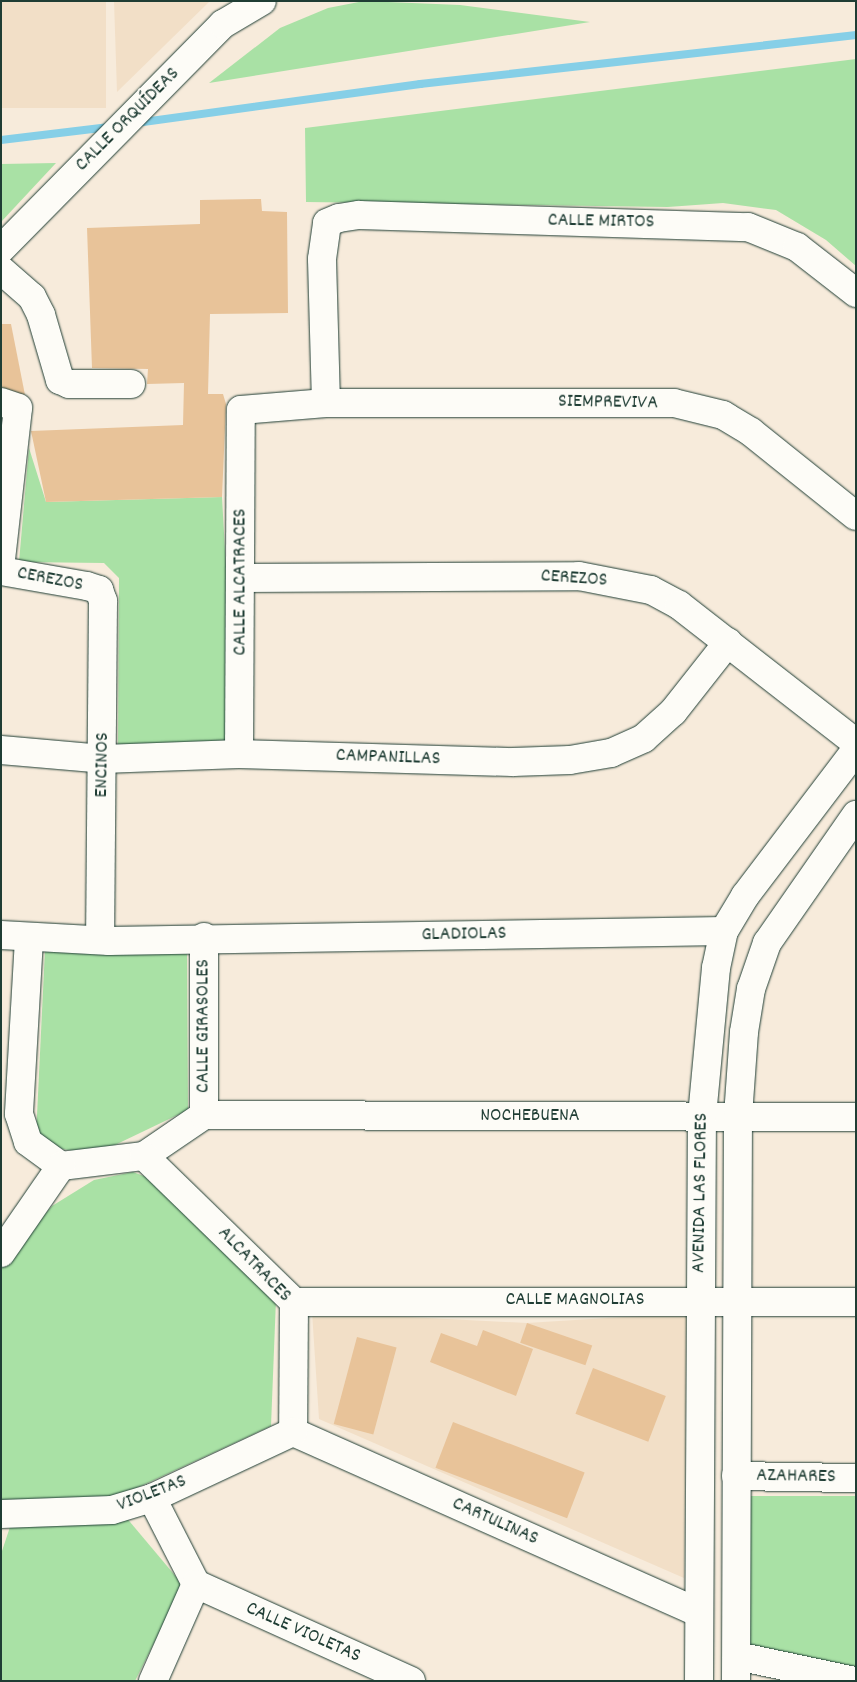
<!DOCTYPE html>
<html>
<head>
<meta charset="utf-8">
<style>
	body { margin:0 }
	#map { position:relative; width:857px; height:1682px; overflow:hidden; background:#f7ebdb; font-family:Dekko,sans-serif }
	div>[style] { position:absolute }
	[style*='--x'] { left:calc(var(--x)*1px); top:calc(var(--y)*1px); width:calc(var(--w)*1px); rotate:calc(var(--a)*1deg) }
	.built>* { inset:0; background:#f2dfc7; transform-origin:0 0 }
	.green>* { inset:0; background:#a9e1a5; transform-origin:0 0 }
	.stream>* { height:8px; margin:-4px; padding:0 4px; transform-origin:4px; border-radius:4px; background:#86cfe7 }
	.building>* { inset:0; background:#e8c399; transform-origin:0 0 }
	.roads { filter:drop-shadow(0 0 1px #1f3d34) drop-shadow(0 0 1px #1f3d34) }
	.minor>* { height:28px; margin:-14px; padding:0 14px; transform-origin:14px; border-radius:14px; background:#fdfcf7 }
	span { translate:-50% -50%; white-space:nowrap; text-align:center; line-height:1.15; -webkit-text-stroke:4px #fdfcf7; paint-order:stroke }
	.street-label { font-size:20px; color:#1f3d34 }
	.frame { position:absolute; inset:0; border:2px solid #1f3d34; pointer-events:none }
</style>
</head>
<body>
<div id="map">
	<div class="built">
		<div style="left:1px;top:1px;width:105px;height:107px"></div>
		<div style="clip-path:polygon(114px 1px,210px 1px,117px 92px)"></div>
		<div style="clip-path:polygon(312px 1312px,527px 1323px,687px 1313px,684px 1578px,319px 1419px)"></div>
	</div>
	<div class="green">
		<div style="clip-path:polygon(364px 1px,460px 5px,590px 22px,209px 83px,280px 28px,328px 8px)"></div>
		<div style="clip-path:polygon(856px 59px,856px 266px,826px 240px,776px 210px,723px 203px,668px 207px,306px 202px,305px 128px)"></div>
		<div style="clip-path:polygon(56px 163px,1px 222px,1px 164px)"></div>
		<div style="clip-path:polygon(29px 448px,46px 502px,222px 497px,227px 587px,226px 750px,118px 750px,119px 578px,104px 563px,19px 562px)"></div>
		<div style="clip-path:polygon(45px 950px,187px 954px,188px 1110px,94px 1155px,47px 1146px,36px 1136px)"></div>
		<div style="clip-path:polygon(133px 1172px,149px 1178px,276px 1299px,271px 1426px,115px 1498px,1px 1502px,1px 1264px,52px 1206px,94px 1180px)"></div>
		<div style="left:856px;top:1496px;width:174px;height:109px;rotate:90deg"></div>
		<div style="clip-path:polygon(125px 1516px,183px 1585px,135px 1681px,1px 1681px,1px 1554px,10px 1527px)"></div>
	</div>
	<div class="stream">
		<div style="--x:136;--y:123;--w:287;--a:-7.8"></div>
		<div style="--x:420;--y:84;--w:439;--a:-6.4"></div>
		<div style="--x:1;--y:140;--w:109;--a:-6.9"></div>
	</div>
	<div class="building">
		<div style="clip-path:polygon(261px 199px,262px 211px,287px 212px,288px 313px,210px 314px,208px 394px,223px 394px,226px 404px,222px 497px,46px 502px,31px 431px,183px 425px,184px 383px,147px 384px,148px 369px,92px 368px,87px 228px,200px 224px,200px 200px)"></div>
		<div style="clip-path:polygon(1px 324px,11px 324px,25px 395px,1px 387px)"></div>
		<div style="left:527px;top:1323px;width:69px;height:21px;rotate:19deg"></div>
		<div style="clip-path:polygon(483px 1330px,533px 1349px,516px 1396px,430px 1362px,441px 1333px,477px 1346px)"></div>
		<div style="left:357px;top:1337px;width:41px;height:90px;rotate:15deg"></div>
		<div style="left:593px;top:1368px;width:78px;height:49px;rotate:21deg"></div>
		<div style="left:453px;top:1422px;width:141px;height:49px;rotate:21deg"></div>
	</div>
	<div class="roads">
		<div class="minor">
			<div style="--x:1;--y:249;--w:316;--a:-45.4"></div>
			<div style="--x:223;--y:24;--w:45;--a:-30.5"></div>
			<div style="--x:1;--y:270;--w:41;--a:41.1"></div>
			<div style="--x:32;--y:297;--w:20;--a:63"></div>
			<div style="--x:41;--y:315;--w:68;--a:73.7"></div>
			<div style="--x:60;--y:380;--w:10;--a:24"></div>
			<div style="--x:69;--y:384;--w:62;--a:0"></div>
			<div style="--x:1;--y:402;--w:18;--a:19"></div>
			<div style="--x:18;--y:408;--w:152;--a:96.4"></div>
			<div style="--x:326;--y:403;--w:144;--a:-91.6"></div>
			<div style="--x:322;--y:259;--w:36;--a:-82"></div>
			<div style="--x:327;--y:223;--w:13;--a:-23"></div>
			<div style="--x:339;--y:218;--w:20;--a:-9"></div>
			<div style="--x:359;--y:215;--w:389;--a:1.8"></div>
			<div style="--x:748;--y:227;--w:53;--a:22.2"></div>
			<div style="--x:797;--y:247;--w:75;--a:37.9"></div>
			<div style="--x:1;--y:571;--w:87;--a:9.9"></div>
			<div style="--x:87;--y:586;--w:13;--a:18"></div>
			<div style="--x:99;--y:590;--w:12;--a:70"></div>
			<div style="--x:103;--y:601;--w:339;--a:90.5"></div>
			<div style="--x:241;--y:578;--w:338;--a:-0.3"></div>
			<div style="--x:579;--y:576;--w:73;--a:11"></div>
			<div style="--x:651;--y:590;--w:32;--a:28"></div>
			<div style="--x:679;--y:605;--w:224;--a:37.9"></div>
			<div style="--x:1;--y:750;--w:102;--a:5"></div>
			<div style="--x:103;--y:759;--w:136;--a:-2.1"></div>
			<div style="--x:239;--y:754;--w:274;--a:1.7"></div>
			<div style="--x:513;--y:762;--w:57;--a:-2"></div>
			<div style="--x:570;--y:760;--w:42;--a:-9.7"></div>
			<div style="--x:611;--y:753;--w:36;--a:-24"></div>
			<div style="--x:644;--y:738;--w:39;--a:-42"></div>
			<div style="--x:673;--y:712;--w:89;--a:-51.8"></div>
			<div style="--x:239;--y:754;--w:344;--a:-89.7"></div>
			<div style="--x:241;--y:410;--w:85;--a:-4.7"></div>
			<div style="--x:326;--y:403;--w:348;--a:0"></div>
			<div style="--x:674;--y:403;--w:50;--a:13.8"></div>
			<div style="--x:723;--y:415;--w:33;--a:31"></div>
			<div style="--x:751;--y:432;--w:134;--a:38.7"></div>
			<div style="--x:1;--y:935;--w:108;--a:3.2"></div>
			<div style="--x:109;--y:941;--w:615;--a:-0.93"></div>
			<div style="--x:204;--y:937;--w:178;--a:90"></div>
			<div style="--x:29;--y:939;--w:175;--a:93.3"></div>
			<div style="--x:19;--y:1114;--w:29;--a:72"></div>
			<div style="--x:28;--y:1142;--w:41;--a:36"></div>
			<div style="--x:61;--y:1166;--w:84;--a:-6.9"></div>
			<div style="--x:144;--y:1156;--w:73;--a:-34.3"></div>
			<div style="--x:204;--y:1115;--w:652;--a:0.18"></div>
			<div style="--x:144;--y:1156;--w:209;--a:44.2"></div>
			<div style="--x:294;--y:1302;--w:130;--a:90.4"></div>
			<div style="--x:1;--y:1253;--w:106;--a:-55.4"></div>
			<div style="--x:294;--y:1302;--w:562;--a:0"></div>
			<div style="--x:293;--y:1432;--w:443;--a:24"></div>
			<div style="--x:736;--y:1476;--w:120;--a:1"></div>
			<div style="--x:152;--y:1498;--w:97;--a:62.9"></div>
			<div style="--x:1;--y:1514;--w:111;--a:-2.1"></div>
			<div style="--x:112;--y:1510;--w:42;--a:-16.7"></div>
			<div style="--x:152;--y:1498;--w:156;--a:-25.1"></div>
			<div style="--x:196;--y:1584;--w:236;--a:24.3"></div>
			<div style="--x:737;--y:1656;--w:121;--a:12"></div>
			<div style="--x:153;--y:1681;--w:106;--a:-66.1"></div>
			<div style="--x:699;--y:1681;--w:565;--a:-89.7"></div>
			<div style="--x:702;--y:1116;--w:149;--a:-84.6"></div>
			<div style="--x:716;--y:968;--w:38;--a:-78"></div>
			<div style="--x:724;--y:931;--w:41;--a:-59"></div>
			<div style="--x:745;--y:896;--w:183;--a:-52.8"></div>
			<div style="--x:736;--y:1681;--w:565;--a:-89.8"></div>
			<div style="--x:738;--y:1116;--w:84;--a:-85.9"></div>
			<div style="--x:744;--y:1032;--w:44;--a:-80.8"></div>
			<div style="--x:751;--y:989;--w:49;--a:-70.8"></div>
			<div style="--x:767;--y:943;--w:156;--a:-55.2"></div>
		</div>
	</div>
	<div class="street-label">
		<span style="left:128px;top:120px;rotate:-45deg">CALLE ORQUÍDEAS</span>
		<span style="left:601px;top:222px;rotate:1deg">CALLE MIRTOS</span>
		<span style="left:608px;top:403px;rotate:1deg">SIEMPREVIVA</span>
		<span style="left:574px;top:579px;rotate:4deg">CEREZOS</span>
		<span style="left:50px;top:580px;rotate:11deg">CEREZOS</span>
		<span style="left:241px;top:582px;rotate:-90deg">CALLE ALCATRACES</span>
		<span style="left:388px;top:758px;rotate:2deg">CAMPANILLAS</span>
		<span style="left:103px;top:765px;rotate:-89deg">ENCINOS</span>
		<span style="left:464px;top:935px;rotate:-1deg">GLADIOLAS</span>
		<span style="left:204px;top:1026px;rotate:-90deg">CALLE GIRASOLES</span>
		<span style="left:530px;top:1116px">NOCHEBUENA</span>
		<span style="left:701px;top:1193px;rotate:-89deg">AVENIDA LAS FLORES</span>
		<span style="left:254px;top:1265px;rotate:46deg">ALCATRACES</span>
		<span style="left:575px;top:1300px">CALLE MAGNOLIAS</span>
		<span style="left:796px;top:1477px;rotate:1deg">AZAHARES</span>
		<span style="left:152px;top:1494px;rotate:-21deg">VIOLETAS</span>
		<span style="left:495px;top:1522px;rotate:24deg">CARTULINAS</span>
		<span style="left:303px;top:1633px;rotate:24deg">CALLE VIOLETAS</span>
	</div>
	<div class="frame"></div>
</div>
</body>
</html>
